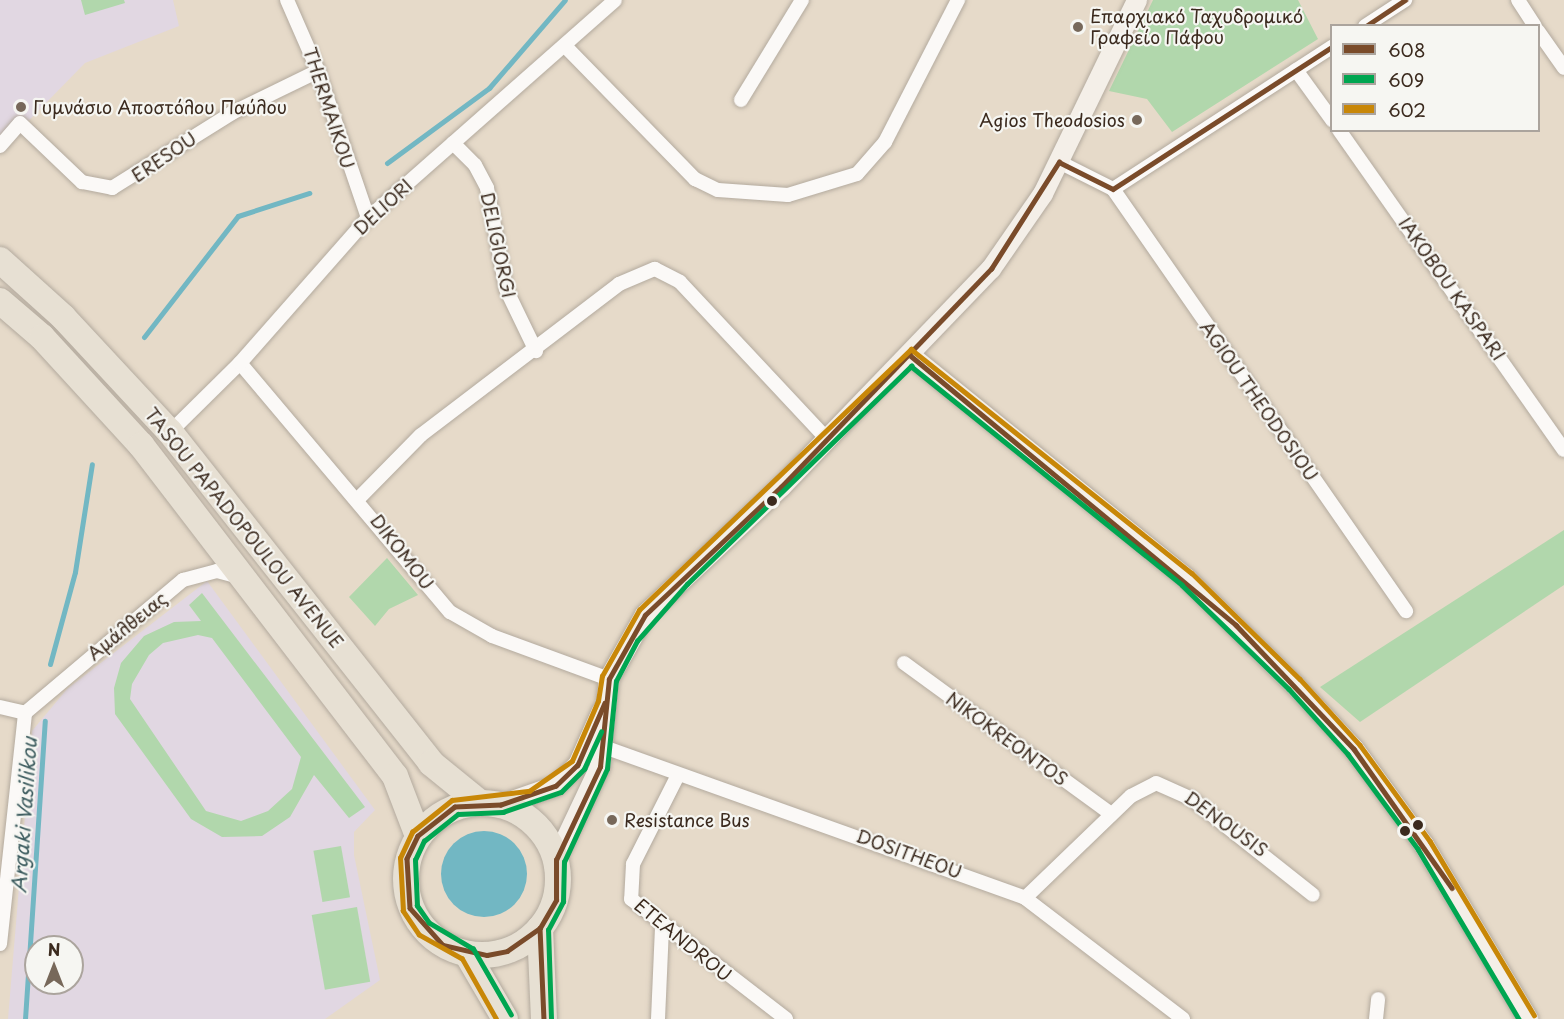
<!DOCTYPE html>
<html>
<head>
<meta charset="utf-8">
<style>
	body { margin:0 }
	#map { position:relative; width:1564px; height:1019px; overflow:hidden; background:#e6dac9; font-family:"Playpen Sans",sans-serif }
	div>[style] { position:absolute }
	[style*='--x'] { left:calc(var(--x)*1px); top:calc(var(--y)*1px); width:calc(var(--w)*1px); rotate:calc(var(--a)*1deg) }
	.built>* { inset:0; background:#e1d7e2 }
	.green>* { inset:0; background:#b1d7ac; transform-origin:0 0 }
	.water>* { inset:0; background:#72b7c3 }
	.round { border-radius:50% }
	.stream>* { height:5px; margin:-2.5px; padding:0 2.5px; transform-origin:2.5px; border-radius:2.5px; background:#72b7c3 }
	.roads { filter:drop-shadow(0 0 2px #b3aa9e) drop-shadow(0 0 2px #b3aa9e) }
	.street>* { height:14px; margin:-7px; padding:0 7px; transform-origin:7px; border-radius:7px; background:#fbf9f7 }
	.secondary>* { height:20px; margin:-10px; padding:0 10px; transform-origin:10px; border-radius:10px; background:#f4efe8 }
	.highway>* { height:26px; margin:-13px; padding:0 13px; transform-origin:13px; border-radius:13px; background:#e7e0d3 }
	.highway>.ring { margin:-13px; padding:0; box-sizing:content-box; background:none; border:26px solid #e7e0d3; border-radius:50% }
	.bus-1>* { height:4.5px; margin:-2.25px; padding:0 2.25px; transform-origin:2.25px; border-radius:2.25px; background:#7a4b2a }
	.bus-2>* { height:4.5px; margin:-2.25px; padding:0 2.25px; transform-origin:2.25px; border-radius:2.25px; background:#00a651 }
	.bus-3>* { height:4.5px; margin:-2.25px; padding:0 2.25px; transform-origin:2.25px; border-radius:2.25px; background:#c88708 }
	.dots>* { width:16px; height:16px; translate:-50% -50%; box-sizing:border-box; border:3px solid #f6f6f2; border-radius:50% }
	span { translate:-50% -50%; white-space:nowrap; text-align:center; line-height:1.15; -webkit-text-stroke:4.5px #f6f6f2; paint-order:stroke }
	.poi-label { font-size:18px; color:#3b2a1e }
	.left { translate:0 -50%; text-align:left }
	.right { translate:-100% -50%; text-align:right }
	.street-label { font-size:18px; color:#3b2a1e }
	.water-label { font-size:20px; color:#3d5c5f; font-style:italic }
	.legend { position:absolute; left:1330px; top:24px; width:210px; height:108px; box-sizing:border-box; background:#f6f6f2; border:2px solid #aba49d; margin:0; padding:8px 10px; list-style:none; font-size:18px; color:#3b2a1e }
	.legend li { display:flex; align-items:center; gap:12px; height:30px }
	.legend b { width:30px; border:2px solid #aba49d }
	.north { position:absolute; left:24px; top:935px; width:60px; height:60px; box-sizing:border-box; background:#f6f6f2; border:2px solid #aba49d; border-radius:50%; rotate:0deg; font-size:16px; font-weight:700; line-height:24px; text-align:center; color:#3b2a1e }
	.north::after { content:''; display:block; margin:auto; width:21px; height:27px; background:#77685a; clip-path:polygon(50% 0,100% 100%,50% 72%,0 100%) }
</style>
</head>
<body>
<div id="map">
	<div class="built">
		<div style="clip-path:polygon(0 0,173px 0,179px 26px,85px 63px,0 150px)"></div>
		<div style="clip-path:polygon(evenodd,207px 581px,375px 810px,354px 832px,354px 855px,380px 980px,325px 1019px,8px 1019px,32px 731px,67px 689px,207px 581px,36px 947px,72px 947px,72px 983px,36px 983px,36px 947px)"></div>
	</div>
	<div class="green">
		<div style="clip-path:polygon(81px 0,124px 0,125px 3px,85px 15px)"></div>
		<div style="clip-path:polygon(1153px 0,1298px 0,1318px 39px,1172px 132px,1147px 99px,1109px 91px)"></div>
		<div style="clip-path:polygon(1564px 530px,1564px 585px,1360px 722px,1320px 687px)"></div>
		<div style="clip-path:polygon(387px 558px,418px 595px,389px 609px,375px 626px,349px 597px)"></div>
		<div style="clip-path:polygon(evenodd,202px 593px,365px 807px,349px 818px,314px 775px,290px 817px,262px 836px,222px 837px,191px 819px,115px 714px,114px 688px,121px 663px,144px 636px,174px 622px,201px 621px,189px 605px,202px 593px,198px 635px,212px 638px,301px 757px,292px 789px,268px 811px,241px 821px,206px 811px,130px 699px,132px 684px,149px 655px,163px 643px,198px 635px)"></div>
		<div style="left:341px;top:846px;width:52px;height:28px;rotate:80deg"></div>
		<div style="left:357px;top:907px;width:76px;height:46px;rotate:80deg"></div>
	</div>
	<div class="water">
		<div class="round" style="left:441px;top:831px;width:86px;height:86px"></div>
	</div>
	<div class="stream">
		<div style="--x:387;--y:163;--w:127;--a:-36.3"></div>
		<div style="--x:489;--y:88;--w:116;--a:-49.2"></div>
		<div style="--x:144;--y:337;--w:153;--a:-52.2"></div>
		<div style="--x:238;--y:216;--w:75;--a:-17.9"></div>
		<div style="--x:50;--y:664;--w:95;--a:-74.8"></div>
		<div style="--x:75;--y:572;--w:109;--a:-81.1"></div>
		<div style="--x:25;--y:1019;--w:299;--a:-86.2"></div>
	</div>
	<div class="roads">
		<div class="street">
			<div style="--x:287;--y:0;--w:77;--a:66.4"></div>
			<div style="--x:318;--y:71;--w:155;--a:71.2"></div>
			<div style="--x:1518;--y:0;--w:31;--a:57"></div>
			<div style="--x:1365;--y:26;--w:48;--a:-33"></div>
			<div style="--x:1538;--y:31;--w:45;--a:54.9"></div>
			<div style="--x:566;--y:47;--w:185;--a:45.7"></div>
			<div style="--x:695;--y:179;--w:25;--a:26"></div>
			<div style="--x:718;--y:190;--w:70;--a:4.1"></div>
			<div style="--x:788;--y:195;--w:72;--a:-16.9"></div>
			<div style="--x:857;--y:174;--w:43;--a:-48.8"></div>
			<div style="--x:885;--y:142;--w:160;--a:-62.8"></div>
			<div style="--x:1296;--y:70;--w:62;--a:54.2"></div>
			<div style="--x:741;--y:100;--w:117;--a:-58.6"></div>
			<div style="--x:1339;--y:130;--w:391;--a:54.9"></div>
			<div style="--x:453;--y:143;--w:31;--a:45"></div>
			<div style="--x:475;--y:165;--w:26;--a:62"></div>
			<div style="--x:487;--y:188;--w:103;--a:79.3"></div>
			<div style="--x:506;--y:289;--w:69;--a:64.2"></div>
			<div style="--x:0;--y:146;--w:30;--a:-49"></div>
			<div style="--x:20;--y:123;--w:86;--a:43.6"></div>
			<div style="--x:82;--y:182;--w:31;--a:11"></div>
			<div style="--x:112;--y:188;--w:142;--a:-32"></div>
			<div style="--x:232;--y:113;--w:96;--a:-26"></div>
			<div style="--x:1059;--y:162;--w:60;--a:26.6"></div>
			<div style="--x:1113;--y:189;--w:514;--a:55.23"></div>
			<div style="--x:1113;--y:189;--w:261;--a:-33"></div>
			<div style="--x:240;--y:363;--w:326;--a:49.9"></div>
			<div style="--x:450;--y:612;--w:48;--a:29.7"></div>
			<div style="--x:492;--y:636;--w:125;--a:20.2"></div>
			<div style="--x:170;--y:432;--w:98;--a:-44.6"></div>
			<div style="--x:240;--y:363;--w:193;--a:-48.6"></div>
			<div style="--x:368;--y:218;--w:329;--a:-41.4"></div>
			<div style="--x:359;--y:498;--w:88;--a:-45.5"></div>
			<div style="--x:421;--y:435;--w:249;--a:-37.3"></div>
			<div style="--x:619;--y:284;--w:39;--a:-23"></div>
			<div style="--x:655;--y:269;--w:28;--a:27"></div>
			<div style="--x:680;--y:282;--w:214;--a:46.9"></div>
			<div style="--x:904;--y:663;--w:256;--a:36.1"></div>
			<div style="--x:0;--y:707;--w:26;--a:13"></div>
			<div style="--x:604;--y:747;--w:447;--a:19.7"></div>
			<div style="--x:1025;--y:898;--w:199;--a:37.4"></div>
			<div style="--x:678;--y:775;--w:100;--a:116.8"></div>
			<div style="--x:633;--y:864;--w:35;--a:93"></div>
			<div style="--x:631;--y:899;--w:196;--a:37.7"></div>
			<div style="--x:1025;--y:898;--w:147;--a:-43.9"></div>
			<div style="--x:1131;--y:796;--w:28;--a:-27"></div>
			<div style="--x:1156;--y:783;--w:39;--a:24"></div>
			<div style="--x:1192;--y:799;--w:154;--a:38.4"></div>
			<div style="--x:0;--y:944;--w:232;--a:-83.8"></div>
			<div style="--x:25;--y:713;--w:207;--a:-40.1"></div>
			<div style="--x:183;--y:580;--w:35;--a:-15"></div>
			<div style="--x:217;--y:571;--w:24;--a:15"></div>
			<div style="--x:658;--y:1019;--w:92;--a:-87.5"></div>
			<div style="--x:1376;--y:1019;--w:20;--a:-84"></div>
		</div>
		<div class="secondary">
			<div style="--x:911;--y:356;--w:355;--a:38.9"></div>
			<div style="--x:1187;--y:579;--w:150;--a:44.5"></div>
			<div style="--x:1294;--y:684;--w:88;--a:47.3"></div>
			<div style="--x:1354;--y:749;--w:119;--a:53.9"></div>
			<div style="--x:1424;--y:845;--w:203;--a:59.1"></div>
			<div style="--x:501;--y:805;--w:58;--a:-19.1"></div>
			<div style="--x:556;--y:786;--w:30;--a:-44"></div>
			<div style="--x:578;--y:765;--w:59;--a:-66"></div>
			<div style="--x:556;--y:860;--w:103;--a:-64.7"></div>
			<div style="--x:600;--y:767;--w:88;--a:-84.2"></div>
			<div style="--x:609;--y:679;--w:73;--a:-60.6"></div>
			<div style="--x:645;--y:615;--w:187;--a:-43.3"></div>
			<div style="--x:781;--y:487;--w:303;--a:-46.1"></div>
			<div style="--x:991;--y:269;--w:91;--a:-55.3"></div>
			<div style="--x:1043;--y:194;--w:216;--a:-64.1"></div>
		</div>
		<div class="highway">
			<div style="--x:0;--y:260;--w:85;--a:42.1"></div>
			<div style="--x:63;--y:317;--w:157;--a:47.1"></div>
			<div style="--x:170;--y:432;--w:422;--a:51.7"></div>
			<div style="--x:431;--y:763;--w:62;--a:39.1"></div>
			<div style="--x:0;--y:301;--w:55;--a:40.6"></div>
			<div style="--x:42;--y:337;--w:147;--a:47.5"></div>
			<div style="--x:141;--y:445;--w:417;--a:52.5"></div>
			<div style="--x:395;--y:776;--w:64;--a:69"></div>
			<div class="ring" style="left:406px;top:803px;width:126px;height:126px"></div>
			<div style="--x:540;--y:928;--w:91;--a:87.5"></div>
			<div style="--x:467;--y:954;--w:75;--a:59.7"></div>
		</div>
	</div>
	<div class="bus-1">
		<div style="--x:1366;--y:26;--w:47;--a:-33.7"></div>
		<div style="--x:911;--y:356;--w:422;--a:39.6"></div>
		<div style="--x:1236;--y:625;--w:171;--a:46.4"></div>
		<div style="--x:1354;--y:749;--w:170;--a:54.8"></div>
		<div style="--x:605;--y:703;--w:68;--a:113.5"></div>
		<div style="--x:578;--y:765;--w:30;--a:136"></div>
		<div style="--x:556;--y:786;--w:58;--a:160.9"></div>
		<div style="--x:501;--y:805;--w:46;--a:177.5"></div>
		<div style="--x:455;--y:807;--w:47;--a:141.9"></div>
		<div style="--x:418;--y:836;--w:25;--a:116"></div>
		<div style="--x:407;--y:859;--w:49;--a:86.5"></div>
		<div style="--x:410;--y:908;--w:50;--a:48.3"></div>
		<div style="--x:443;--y:945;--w:45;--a:12.8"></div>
		<div style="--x:487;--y:955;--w:20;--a:-11"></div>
		<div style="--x:507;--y:951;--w:40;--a:-34.9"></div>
		<div style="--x:540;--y:928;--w:32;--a:-60"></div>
		<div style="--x:556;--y:900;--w:40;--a:-90"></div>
		<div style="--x:556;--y:860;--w:103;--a:-64.7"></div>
		<div style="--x:600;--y:767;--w:88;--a:-84.2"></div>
		<div style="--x:609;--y:679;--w:73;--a:-60.6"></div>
		<div style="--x:645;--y:615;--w:187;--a:-43.3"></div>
		<div style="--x:781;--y:487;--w:303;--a:-46.1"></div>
		<div style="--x:991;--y:269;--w:127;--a:-57.6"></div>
		<div style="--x:1059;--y:162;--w:60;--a:26.6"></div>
		<div style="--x:1113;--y:189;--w:261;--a:-33"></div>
		<div style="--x:540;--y:928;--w:91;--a:87.5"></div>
	</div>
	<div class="bus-2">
		<div style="--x:511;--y:1015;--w:76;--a:-119.9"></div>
		<div style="--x:473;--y:949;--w:51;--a:-149.4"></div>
		<div style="--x:429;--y:923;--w:21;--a:-125"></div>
		<div style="--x:417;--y:906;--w:46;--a:-92.5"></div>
		<div style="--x:415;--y:860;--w:21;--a:-65"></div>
		<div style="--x:424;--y:841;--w:43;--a:-38.5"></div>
		<div style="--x:458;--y:814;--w:45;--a:-2.5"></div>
		<div style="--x:503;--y:812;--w:61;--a:-19"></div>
		<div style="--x:561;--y:792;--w:33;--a:-45"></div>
		<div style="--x:584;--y:769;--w:41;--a:-65.3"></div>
		<div style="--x:551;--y:1019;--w:89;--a:-91.9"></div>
		<div style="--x:548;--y:930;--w:32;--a:-62"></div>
		<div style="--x:563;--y:902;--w:40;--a:-88.6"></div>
		<div style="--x:564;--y:862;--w:102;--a:-65.2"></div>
		<div style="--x:607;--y:769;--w:88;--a:-84.2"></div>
		<div style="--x:616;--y:681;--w:45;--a:-62.3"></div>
		<div style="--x:637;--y:641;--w:76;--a:-48.7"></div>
		<div style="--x:687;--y:584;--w:313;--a:-44.2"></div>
		<div style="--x:911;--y:366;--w:348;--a:38.9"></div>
		<div style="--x:1182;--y:585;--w:149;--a:44.2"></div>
		<div style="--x:1289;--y:689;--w:88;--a:47.8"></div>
		<div style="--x:1348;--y:754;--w:118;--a:53.6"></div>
		<div style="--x:1418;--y:849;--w:198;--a:59.3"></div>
	</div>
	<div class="bus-3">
		<div style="--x:496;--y:1019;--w:69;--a:-119.5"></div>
		<div style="--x:462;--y:959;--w:49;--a:-150.8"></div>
		<div style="--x:419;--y:935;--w:29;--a:-124"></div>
		<div style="--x:403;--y:911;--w:53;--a:-93.2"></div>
		<div style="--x:400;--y:858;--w:29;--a:-65"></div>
		<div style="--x:412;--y:832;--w:51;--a:-38.7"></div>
		<div style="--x:452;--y:800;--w:78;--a:-6.7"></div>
		<div style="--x:529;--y:791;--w:52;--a:-34.9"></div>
		<div style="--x:572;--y:761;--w:65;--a:-66.6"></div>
		<div style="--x:598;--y:701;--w:25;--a:-81"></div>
		<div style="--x:602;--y:676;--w:76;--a:-60.7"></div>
		<div style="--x:639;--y:610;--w:377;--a:-43.8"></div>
		<div style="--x:911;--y:349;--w:359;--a:38.6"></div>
		<div style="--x:1192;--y:573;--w:151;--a:44.5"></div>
		<div style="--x:1300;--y:679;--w:89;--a:47.7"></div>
		<div style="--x:1360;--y:745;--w:119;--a:53.9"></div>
		<div style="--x:1430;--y:841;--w:203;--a:59.1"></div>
	</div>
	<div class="dots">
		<div style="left:1078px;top:27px;background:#77685a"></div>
		<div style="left:21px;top:107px;background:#77685a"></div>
		<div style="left:1137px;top:120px;background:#77685a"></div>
		<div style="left:772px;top:501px;background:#3b2a1e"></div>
		<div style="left:612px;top:820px;background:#77685a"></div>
		<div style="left:1418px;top:825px;background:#3b2a1e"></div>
		<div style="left:1405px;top:831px;background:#3b2a1e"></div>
	</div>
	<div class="poi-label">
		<span class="left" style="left:1090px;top:27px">Επαρχιακό Ταχυδρομικό<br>Γραφείο Πάφου</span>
		<span class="left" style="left:33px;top:107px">Γυμνάσιο Αποστόλου Παύλου</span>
		<span class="right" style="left:1125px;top:120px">Agios Theodosios</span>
		<span class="left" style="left:624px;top:820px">Resistance Bus</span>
	</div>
	<div class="street-label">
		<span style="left:329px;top:108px;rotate:72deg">THERMAIKOU</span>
		<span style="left:164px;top:157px;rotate:-34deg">ERESOU</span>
		<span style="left:383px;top:207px;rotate:-43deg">DELIORI</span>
		<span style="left:498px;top:245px;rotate:78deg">DELIGIORGI</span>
		<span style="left:1452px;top:289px;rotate:55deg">IAKOBOU KASPARI</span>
		<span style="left:1259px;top:401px;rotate:55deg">AGIOU THEODOSIOU</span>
		<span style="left:244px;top:528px;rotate:51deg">TASOU PAPADOPOULOU AVENUE</span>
		<span style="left:402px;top:552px;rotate:52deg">DIKOMOU</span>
		<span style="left:127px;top:626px;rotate:-39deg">Αμάλθειας</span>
		<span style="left:1007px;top:739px;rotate:36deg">NIKOKREONTOS</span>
		<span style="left:1226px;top:824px;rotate:36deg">DENOUSIS</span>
		<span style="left:909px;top:854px;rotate:20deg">DOSITHEOU</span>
		<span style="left:683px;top:940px;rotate:39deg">ETEANDROU</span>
	</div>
	<div class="water-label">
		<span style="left:24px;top:815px;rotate:-86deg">Argaki Vasilikou</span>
	</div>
	<ul class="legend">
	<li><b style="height:8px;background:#7a4b2a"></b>608</li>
	<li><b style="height:8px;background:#00a651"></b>609</li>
	<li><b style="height:8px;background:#c88708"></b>602</li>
	</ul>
	<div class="north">N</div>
</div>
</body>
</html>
